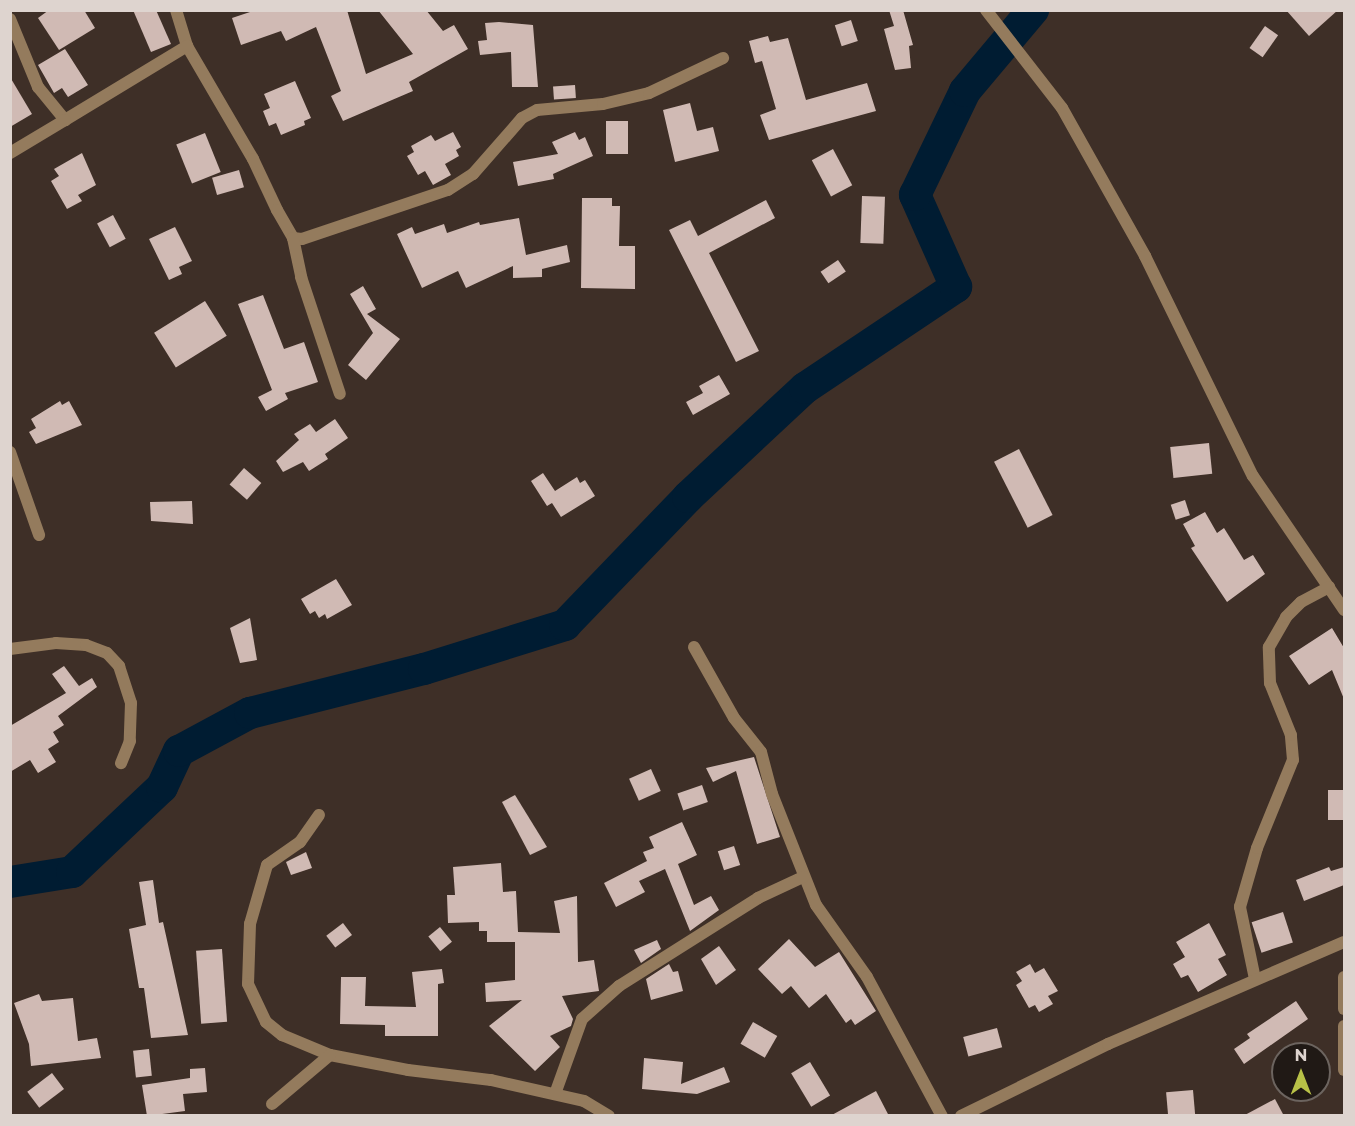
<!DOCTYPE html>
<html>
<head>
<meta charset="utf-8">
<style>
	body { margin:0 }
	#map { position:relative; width:1355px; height:1126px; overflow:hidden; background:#3e2f27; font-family:Montserrat,sans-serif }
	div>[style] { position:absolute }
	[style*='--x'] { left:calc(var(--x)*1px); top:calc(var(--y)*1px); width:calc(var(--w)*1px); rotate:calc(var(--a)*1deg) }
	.river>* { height:32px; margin:-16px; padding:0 16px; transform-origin:16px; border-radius:16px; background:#001c32 }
	.building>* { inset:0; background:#d0bab4; transform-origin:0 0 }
	.street>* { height:12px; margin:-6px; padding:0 6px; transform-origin:6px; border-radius:6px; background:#947b5d }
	span { translate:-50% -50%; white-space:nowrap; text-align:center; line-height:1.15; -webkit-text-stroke:6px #201915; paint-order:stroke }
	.frame { position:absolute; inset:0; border:12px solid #ded4cf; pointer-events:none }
	.north { position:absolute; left:1271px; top:1042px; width:60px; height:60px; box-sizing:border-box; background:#201915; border:2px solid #6c645f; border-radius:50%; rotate:0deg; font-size:16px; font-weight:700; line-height:24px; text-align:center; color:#ded4cf }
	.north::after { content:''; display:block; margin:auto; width:21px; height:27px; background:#b8c147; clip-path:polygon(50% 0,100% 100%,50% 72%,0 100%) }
</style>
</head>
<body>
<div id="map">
	<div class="river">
		<div style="--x:10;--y:882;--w:63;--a:-9.2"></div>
		<div style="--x:72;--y:872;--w:124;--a:-43.4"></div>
		<div style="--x:162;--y:787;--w:40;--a:-65"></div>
		<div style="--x:179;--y:751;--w:81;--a:-28.2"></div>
		<div style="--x:250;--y:713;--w:179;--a:-14.2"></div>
		<div style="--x:424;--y:669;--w:148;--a:-17.3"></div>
		<div style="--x:565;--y:625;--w:178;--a:-46.1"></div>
		<div style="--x:688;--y:497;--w:160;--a:-43"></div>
		<div style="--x:805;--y:388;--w:182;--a:-33.8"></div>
		<div style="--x:956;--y:287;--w:101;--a:-114"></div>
		<div style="--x:915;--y:195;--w:115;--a:-64.3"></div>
		<div style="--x:965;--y:91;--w:106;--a:-50"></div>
	</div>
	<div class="building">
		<div style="clip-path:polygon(49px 10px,84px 10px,95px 28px,59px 50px,38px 18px)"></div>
		<div style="clip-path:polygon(133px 10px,156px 10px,171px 44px,151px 52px)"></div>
		<div style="clip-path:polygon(256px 10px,347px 10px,366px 74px,413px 54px,378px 10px,426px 10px,443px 31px,454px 25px,468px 49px,409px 82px,413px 91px,343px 121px,331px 96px,341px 91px,316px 27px,286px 41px,281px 31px,241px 45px,232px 18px)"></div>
		<div style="clip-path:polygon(889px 10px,903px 10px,913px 45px,909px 46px,911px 68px,895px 70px,884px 29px,894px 26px)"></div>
		<div style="clip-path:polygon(1286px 10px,1338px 10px,1309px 36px)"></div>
		<div style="left:851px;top:20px;width:22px;height:17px;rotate:72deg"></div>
		<div style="clip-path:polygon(499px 22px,533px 25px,538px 87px,512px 87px,511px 52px,480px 55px,478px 41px,487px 40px,485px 23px)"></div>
		<div style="left:1265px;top:26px;width:16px;height:27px;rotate:35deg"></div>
		<div style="clip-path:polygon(768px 36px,770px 42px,788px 38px,806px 100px,867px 83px,876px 111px,769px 140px,760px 115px,776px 109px,762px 61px,755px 63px,749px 41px)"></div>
		<div style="clip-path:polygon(65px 49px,88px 85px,68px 97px,62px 88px,54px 93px,38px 65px)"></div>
		<div style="clip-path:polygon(10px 77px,32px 114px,10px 127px)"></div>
		<div style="clip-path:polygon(295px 81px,311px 118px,304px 121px,305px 125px,281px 135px,276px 123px,269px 126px,263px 111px,270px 108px,264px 94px)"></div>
		<div style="left:575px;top:85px;width:13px;height:22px;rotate:86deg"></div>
		<div style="clip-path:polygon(690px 103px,697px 131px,713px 127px,719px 151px,675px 162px,663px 110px)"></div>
		<div style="left:606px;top:121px;width:22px;height:33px"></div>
		<div style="clip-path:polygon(453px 132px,461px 147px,456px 150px,459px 156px,445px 164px,451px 175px,433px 185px,425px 171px,418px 175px,407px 156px,414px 152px,411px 146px,431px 135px,435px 141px)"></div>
		<div style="clip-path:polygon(575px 132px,579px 140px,585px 137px,593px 156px,553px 174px,554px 179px,518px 186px,513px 162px,558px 154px,552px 142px)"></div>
		<div style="left:205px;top:133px;width:42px;height:31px;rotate:68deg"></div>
		<div style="left:833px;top:149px;width:41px;height:24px;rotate:62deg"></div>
		<div style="clip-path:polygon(82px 153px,96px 185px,78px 195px,82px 201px,67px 209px,51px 181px,59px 176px,54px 169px)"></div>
		<div style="left:239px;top:170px;width:18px;height:28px;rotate:74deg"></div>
		<div style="left:862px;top:196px;width:23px;height:47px;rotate:2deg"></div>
		<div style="clip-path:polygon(582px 198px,612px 198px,612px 206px,620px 206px,619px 246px,635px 246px,635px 289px,581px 288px)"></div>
		<div style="clip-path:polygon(766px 200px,775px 218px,709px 253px,759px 351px,736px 362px,669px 230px,690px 220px,698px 236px)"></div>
		<div style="left:113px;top:215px;width:27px;height:18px;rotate:62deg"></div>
		<div style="clip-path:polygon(519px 218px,526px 255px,567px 245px,570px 262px,542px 269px,542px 277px,513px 278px,513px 266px,466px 288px,458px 271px,422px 288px,397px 234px,412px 227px,415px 234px,444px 224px,447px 233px,479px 222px,480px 225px)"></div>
		<div style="clip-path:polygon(175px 227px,192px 261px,179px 267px,182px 274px,169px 280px,149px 239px)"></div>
		<div style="left:838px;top:260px;width:14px;height:21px;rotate:56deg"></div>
		<div style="clip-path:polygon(363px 286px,376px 309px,367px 314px,400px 339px,366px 380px,348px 365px,373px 333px,350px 294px)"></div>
		<div style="clip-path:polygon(263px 295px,284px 349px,304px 342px,318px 382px,285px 393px,288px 399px,266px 411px,258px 397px,272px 390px,238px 304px)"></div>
		<div style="left:205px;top:301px;width:41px;height:60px;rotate:58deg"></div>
		<div style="clip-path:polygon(719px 375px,730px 394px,693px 415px,686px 402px,703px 393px,699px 386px)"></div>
		<div style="clip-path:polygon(60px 401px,62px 405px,69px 401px,82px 425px,36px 444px,29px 432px,36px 428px,31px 419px)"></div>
		<div style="clip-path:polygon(335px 419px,348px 438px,325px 454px,328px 459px,309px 471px,303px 462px,283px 472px,276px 461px,299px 440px,294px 434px,310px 424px,316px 432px)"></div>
		<div style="left:1209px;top:443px;width:31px;height:39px;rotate:84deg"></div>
		<div style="left:1019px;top:449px;width:74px;height:28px;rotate:63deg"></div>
		<div style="left:244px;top:468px;width:23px;height:22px;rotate:41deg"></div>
		<div style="clip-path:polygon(543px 473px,555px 491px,577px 477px,580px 483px,585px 480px,595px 496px,561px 517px,552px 503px,547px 506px,531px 481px)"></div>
		<div style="left:1185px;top:500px;width:16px;height:15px;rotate:72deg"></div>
		<div style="clip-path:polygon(192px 501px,193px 524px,151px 521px,150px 502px)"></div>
		<div style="clip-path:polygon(1205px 512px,1217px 533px,1224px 528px,1244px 560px,1253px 555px,1265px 574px,1227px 602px,1191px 548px,1195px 546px,1183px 524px)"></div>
		<div style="clip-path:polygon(336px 579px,352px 605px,327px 619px,325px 614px,319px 618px,315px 611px,310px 614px,301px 599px)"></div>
		<div style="clip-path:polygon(250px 618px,257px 660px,240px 663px,230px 628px)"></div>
		<div style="clip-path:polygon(1332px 628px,1344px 648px,1344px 699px,1332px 670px,1309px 685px,1289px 656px)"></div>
		<div style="clip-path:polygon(64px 666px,79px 686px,92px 678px,97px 687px,58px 716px,64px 725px,53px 732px,59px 742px,48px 749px,56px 762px,38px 773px,30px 760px,10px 772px,10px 726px,66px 693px,52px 674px)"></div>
		<div style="clip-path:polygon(754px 757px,780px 837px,757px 844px,736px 771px,713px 782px,706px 768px)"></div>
		<div style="left:651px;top:769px;width:24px;height:24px;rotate:66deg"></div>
		<div style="left:702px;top:785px;width:18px;height:26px;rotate:71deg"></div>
		<div style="left:1344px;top:790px;width:30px;height:16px;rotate:90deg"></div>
		<div style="clip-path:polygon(515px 795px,547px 847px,530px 855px,502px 802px)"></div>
		<div style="clip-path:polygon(682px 822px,697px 855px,678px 864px,694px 905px,711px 896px,719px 910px,690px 931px,665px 869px,639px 881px,645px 892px,616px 907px,604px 883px,647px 861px,643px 852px,654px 848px,649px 837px)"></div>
		<div style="left:734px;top:846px;width:20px;height:17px;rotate:72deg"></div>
		<div style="clip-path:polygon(306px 852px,312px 868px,291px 875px,286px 862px)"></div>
		<div style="clip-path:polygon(501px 863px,503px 892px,516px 891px,518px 932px,560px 933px,554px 901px,577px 896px,578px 962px,594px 960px,599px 991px,562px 996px,573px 1019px,571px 1026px,550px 1036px,560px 1047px,535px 1071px,489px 1026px,522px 1000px,486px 1002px,485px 983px,515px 980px,515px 942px,487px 942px,487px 931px,479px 931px,479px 922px,448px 923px,447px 895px,455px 895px,453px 867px)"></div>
		<div style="clip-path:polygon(1329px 867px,1331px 871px,1344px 867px,1344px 885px,1304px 901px,1296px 880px)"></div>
		<div style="clip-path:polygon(153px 880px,159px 923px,163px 922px,188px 1035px,151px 1038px,144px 988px,139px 988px,129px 929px,146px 925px,139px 882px)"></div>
		<div style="left:1283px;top:912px;width:32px;height:33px;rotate:72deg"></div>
		<div style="left:343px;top:923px;width:15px;height:21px;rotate:53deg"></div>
		<div style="clip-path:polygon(1209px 923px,1226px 955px,1218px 959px,1227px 975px,1198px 992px,1188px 975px,1181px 978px,1173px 964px,1185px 957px,1176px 942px)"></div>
		<div style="left:440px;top:927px;width:19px;height:15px;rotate:51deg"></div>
		<div style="clip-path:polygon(789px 939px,815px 967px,839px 952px,876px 1011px,855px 1025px,851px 1019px,846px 1023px,826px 994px,809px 1008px,791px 986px,782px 994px,758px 969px)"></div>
		<div style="clip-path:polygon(657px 940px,661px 949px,641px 963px,634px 950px)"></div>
		<div style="clip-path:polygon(719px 946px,736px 970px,716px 985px,701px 959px)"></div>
		<div style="left:222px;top:949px;width:73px;height:26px;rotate:86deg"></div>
		<div style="clip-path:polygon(669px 964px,673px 972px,678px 971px,683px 991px,651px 1000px,646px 979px)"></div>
		<div style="clip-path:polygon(1030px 964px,1035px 973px,1044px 968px,1058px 991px,1048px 996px,1053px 1004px,1039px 1012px,1035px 1005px,1029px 1008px,1016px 985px,1022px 981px,1016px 972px)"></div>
		<div style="clip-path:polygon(442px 969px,444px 983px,438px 984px,438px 1036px,385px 1036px,385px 1025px,340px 1024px,341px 977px,366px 977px,365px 1006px,416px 1007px,412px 972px)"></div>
		<div style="clip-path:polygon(39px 994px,42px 1001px,73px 998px,78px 1041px,97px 1038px,101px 1058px,31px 1066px,29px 1044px,14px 1003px)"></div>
		<div style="clip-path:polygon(1296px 1001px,1308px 1019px,1244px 1064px,1234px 1049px,1250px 1038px,1247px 1034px)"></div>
		<div style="left:753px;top:1022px;width:28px;height:25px;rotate:30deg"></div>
		<div style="left:997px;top:1028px;width:20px;height:35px;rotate:75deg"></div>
		<div style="left:149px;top:1049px;width:27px;height:16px;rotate:84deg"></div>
		<div style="clip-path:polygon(644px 1058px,683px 1062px,681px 1084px,724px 1067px,730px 1082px,697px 1094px,642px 1089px)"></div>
		<div style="left:810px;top:1062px;width:39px;height:22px;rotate:59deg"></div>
		<div style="clip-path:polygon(205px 1068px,207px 1092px,183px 1094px,185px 1111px,147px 1116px,142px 1085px,190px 1078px,190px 1069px)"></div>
		<div style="left:52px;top:1073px;width:20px;height:31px;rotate:53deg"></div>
		<div style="left:1193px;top:1090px;width:24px;height:27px;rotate:85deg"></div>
		<div style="clip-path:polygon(876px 1091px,889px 1116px,830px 1116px)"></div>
		<div style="clip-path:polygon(1275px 1099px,1284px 1116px,1243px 1116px)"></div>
	</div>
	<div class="street">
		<div style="--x:176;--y:10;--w:38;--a:73"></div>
		<div style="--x:187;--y:46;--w:131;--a:59.7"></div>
		<div style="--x:253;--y:159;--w:56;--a:64.8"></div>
		<div style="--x:277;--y:210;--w:32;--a:60"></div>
		<div style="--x:293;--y:238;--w:9;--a:6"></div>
		<div style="--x:302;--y:239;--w:154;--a:-18.6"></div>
		<div style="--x:448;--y:190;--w:30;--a:-33"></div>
		<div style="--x:473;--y:174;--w:74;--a:-48.8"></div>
		<div style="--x:522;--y:118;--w:17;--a:-28"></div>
		<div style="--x:537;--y:110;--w:66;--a:-5.2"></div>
		<div style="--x:603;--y:104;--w:47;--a:-13.4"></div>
		<div style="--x:649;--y:93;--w:82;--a:-25.3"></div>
		<div style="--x:986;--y:10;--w:124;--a:52.2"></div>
		<div style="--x:1062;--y:108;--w:170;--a:60.7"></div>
		<div style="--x:1145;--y:256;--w:245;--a:63.9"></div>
		<div style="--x:1253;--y:476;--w:162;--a:55.8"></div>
		<div style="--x:10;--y:19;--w:74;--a:67.6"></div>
		<div style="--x:38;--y:87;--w:43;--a:50.7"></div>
		<div style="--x:65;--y:120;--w:143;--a:-31.2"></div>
		<div style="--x:10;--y:153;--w:64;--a:-31"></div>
		<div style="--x:293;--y:238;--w:40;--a:78"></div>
		<div style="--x:301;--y:277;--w:123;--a:71.6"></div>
		<div style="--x:10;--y:452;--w:88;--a:70.7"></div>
		<div style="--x:694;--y:647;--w:81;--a:60.6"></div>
		<div style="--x:734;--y:718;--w:43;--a:51.5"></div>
		<div style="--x:761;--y:752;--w:43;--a:75.3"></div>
		<div style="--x:772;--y:794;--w:119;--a:68.4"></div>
		<div style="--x:816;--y:905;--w:88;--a:54.7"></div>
		<div style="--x:867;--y:977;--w:158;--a:61.7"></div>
		<div style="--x:10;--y:649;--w:46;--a:-7.4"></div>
		<div style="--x:56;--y:643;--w:30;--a:4"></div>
		<div style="--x:86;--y:645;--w:22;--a:21"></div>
		<div style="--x:107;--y:653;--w:18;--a:47"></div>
		<div style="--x:119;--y:666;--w:39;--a:72"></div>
		<div style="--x:131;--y:703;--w:38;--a:92"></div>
		<div style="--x:130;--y:741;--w:24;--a:112"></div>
		<div style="--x:319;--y:815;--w:33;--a:125"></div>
		<div style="--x:300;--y:842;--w:40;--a:145.1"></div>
		<div style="--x:267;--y:865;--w:61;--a:106.1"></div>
		<div style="--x:250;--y:924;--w:60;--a:91.9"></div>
		<div style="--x:248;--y:984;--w:42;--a:64.7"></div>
		<div style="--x:266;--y:1022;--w:21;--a:39"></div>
		<div style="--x:282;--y:1035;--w:52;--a:22.6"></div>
		<div style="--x:330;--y:1055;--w:79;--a:10.9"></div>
		<div style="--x:408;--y:1070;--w:84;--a:6.9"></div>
		<div style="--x:491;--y:1080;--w:95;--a:12.7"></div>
		<div style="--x:584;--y:1101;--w:29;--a:31"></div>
		<div style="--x:1344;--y:977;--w:32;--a:90"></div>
		<div style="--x:1255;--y:979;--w:74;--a:-101.8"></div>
		<div style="--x:1240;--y:907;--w:61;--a:-73.9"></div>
		<div style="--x:1257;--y:848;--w:95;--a:-67.8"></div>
		<div style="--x:1293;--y:760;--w:25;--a:-95"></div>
		<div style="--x:1291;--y:735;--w:56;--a:-112"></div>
		<div style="--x:1270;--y:683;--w:36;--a:-92"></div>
		<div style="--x:1269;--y:647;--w:34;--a:-60"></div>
		<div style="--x:1286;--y:617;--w:21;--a:-45"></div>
		<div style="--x:1301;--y:602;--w:32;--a:-28"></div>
		<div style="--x:1344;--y:1026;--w:44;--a:90"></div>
		<div style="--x:555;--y:1094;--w:80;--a:-70.2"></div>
		<div style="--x:582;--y:1019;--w:50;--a:-41.7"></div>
		<div style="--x:619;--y:986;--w:165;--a:-32.3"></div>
		<div style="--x:758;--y:898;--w:50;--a:-25"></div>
		<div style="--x:272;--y:1104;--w:76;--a:-40.2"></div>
		<div style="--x:961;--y:1116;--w:164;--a:-26.1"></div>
		<div style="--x:1108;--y:1044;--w:257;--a:-23.4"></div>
	</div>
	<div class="frame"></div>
	<div class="north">N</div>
</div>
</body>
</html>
